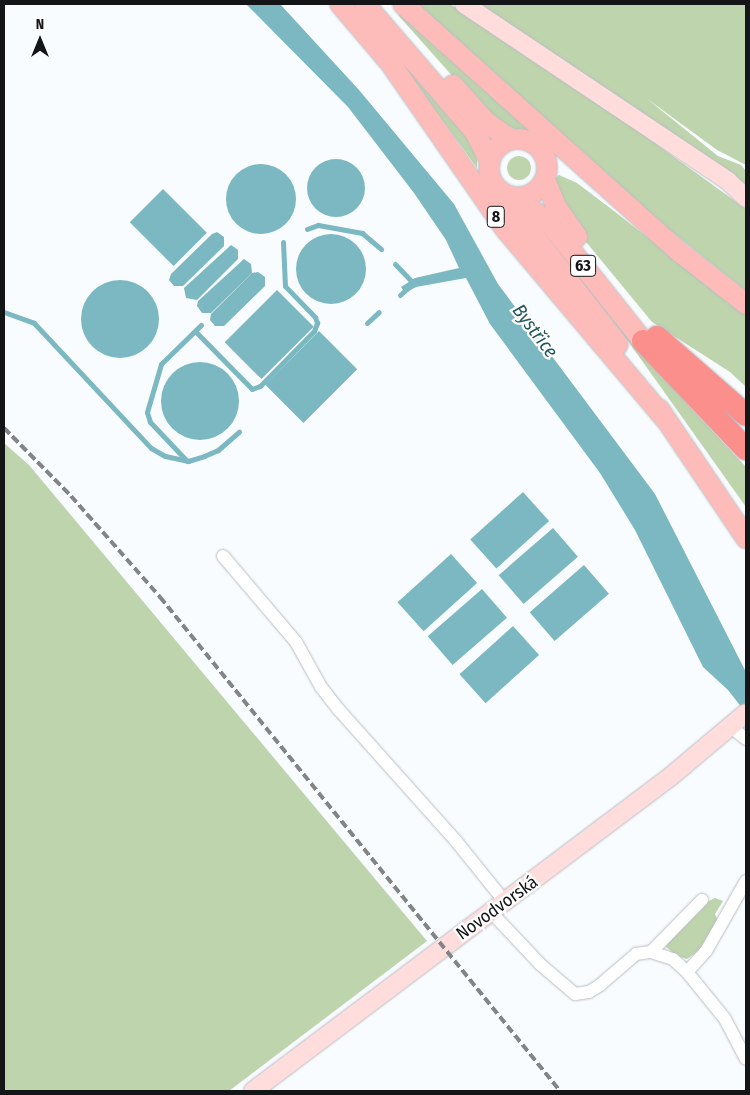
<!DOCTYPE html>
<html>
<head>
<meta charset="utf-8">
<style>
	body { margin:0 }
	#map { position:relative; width:750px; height:1095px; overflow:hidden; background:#f9fcff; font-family:"Fira Sans Condensed",sans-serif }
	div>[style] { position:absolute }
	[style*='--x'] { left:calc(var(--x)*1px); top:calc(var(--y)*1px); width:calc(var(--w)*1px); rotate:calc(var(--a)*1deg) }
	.green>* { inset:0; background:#bed4ad }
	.round { border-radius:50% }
	.water>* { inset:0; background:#7bb8c1; transform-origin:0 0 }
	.stream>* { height:5px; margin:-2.5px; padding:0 2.5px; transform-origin:2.5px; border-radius:2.5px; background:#7bb8c1 }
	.roads { filter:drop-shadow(0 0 1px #babdc1) drop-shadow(0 0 1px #babdc1) }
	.street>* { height:12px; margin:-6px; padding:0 6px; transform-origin:6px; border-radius:6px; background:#fff }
	.secondary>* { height:18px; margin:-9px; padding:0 9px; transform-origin:9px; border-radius:9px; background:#fedddc }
	.primary>* { height:20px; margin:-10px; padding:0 10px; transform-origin:10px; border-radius:10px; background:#fdbcb9 }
	.primary>.ring { margin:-10px; padding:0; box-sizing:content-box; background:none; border:20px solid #fdbcb9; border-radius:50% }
	.highway>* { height:22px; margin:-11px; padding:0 11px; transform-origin:11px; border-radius:11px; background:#fb8f8b }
	.rail>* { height:4px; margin-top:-2px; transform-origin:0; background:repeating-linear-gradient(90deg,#828486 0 8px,transparent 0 12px) }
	span { translate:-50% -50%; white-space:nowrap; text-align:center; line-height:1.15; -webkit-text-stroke:4.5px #fff; paint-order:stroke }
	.shield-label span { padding:1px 4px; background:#fff; border:1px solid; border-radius:4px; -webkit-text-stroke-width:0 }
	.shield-label { font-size:16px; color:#141517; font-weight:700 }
	.street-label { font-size:18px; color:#141517 }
	.water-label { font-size:19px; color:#23575f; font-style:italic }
	.frame { position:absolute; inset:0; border:5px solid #141517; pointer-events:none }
	.north { position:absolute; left:15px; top:15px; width:50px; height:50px; -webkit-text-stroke:4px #fff; paint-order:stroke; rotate:0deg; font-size:14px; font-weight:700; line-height:20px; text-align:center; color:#141517 }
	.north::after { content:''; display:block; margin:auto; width:18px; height:22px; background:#141517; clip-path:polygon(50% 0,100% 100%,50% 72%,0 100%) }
</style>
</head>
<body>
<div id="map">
	<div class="green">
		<div style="clip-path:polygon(418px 4px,450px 4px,484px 25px,587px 94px,746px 209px,746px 291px,618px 189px)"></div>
		<div style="clip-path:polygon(480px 4px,746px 4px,746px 165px,717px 150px,646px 98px,718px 156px,741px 165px,746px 171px,746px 188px)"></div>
		<div style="clip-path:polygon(405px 10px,537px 133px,519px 131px,488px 116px,398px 15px)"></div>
		<div style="clip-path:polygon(386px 42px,416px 69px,477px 152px,477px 168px)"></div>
		<div class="round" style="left:507px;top:156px;width:24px;height:24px"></div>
		<div style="clip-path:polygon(559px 175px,577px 183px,610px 208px,746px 314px,746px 387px,730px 372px,652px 322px,577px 231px,553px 180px)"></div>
		<div style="clip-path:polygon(538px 222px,689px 406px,746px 467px,746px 507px,603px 306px,553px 250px)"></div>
		<div style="clip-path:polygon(4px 443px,29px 465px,427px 941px,229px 1091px,4px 1091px)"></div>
		<div style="clip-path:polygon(715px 898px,723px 901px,715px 914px,719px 923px,703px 948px,687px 959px,676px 956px,663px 944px,703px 904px)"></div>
	</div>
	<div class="water">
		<div style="clip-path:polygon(246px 4px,280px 4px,359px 90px,454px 204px,498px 284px,655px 494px,746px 672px,746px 713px,728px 690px,703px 667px,635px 530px,600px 473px,490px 324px,466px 278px,416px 287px,405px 293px,401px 287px,415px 278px,459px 268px,446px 240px,414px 193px,348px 107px)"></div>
		<div class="round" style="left:307px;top:159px;width:58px;height:58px"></div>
		<div class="round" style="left:226px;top:164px;width:70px;height:70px"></div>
		<div style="left:163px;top:189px;width:62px;height:47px;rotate:45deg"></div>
		<div style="clip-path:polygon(217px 232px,224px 237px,224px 246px,183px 286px,174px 286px,169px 280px,171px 274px,212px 234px)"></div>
		<div class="round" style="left:296px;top:234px;width:70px;height:70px"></div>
		<div style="clip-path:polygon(231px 245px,238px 250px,238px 259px,197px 300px,186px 298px,184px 288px)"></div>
		<div style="clip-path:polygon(244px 259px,251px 264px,252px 273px,211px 313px,202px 313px,197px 306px,198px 301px)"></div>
		<div style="clip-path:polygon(258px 272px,265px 277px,265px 286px,224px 326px,215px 326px,210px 320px,211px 314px,252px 273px)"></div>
		<div class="round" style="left:81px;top:280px;width:78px;height:78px"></div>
		<div style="left:277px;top:290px;width:52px;height:74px;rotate:45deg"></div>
		<div style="left:319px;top:331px;width:54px;height:76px;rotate:45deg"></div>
		<div class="round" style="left:161px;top:362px;width:78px;height:78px"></div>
		<div style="left:523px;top:492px;width:39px;height:71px;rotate:48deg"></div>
		<div style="left:553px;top:528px;width:38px;height:72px;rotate:49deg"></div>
		<div style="left:451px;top:554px;width:39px;height:72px;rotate:48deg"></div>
		<div style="left:584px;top:565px;width:38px;height:72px;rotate:49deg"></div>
		<div style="left:482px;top:589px;width:38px;height:72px;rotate:49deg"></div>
		<div style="left:513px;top:626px;width:39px;height:72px;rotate:48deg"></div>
	</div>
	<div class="stream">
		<div style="--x:307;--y:229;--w:12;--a:-20"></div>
		<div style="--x:318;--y:225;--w:45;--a:10.3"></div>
		<div style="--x:362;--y:233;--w:25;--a:40"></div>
		<div style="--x:395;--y:264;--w:28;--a:46"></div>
		<div style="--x:400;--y:295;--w:12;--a:-42"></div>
		<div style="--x:4;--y:312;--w:32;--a:20"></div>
		<div style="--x:34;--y:323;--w:171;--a:46.9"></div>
		<div style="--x:151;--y:448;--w:16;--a:30"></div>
		<div style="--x:165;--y:456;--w:24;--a:12"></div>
		<div style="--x:188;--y:461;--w:17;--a:-17"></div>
		<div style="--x:204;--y:456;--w:15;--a:-23"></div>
		<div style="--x:218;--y:450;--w:28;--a:-41"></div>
		<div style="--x:367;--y:323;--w:16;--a:-43"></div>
		<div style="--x:195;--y:331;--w:81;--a:45.5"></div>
		<div style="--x:252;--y:389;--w:9;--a:-21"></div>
		<div style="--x:260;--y:386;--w:77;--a:-45.5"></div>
		<div style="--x:314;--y:331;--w:9;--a:-69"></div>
		<div style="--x:317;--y:323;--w:6;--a:-108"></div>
		<div style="--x:315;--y:317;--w:43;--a:-134.1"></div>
		<div style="--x:285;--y:286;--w:44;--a:-92.6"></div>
		<div style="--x:187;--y:461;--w:54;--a:-133.5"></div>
		<div style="--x:150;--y:422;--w:10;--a:-107"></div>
		<div style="--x:147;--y:412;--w:50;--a:-73.7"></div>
		<div style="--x:161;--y:364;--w:56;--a:-44.3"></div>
	</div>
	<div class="roads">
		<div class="street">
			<div style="--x:223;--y:556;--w:113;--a:49.7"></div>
			<div style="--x:296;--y:642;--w:51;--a:60.9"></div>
			<div style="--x:321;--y:687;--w:29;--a:52"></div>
			<div style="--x:339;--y:710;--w:176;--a:48.2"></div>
			<div style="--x:456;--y:841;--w:78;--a:51.2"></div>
			<div style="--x:731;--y:727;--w:19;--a:39"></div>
			<div style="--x:746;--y:881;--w:81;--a:119.7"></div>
			<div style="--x:706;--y:951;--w:28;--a:132"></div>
			<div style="--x:687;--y:972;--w:60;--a:51"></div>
			<div style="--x:725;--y:1019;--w:45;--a:62.3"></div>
			<div style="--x:491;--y:912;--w:73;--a:46.7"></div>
			<div style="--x:541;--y:965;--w:45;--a:40.5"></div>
			<div style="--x:575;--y:994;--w:14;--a:-8"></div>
			<div style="--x:589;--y:992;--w:13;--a:-32"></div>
			<div style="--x:600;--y:985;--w:48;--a:-40.7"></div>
			<div style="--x:636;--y:954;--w:15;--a:-8"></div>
			<div style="--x:651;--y:952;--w:73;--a:-45.6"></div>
			<div style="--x:651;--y:952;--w:23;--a:18"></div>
			<div style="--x:673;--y:959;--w:19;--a:43"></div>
		</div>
		<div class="secondary">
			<div style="--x:464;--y:4;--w:318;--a:33.8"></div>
			<div style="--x:728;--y:181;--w:25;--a:43"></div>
			<div style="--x:253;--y:1091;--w:522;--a:-36.98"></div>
			<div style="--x:670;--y:777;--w:99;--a:-40.1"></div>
		</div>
		<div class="primary">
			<div style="--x:340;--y:4;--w:79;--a:49.6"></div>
			<div style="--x:391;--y:64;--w:202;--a:55.3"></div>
			<div style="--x:506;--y:230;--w:247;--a:49.9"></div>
			<div style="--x:365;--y:4;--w:169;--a:49.3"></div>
			<div style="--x:475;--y:132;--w:33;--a:63"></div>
			<div style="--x:403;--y:4;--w:373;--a:41.9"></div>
			<div style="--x:681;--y:253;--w:83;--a:38.1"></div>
			<div style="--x:453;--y:85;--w:48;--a:48.4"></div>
			<div style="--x:485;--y:121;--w:32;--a:36"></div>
			<div class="ring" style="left:489px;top:139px;width:38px;height:38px"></div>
			<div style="--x:545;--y:180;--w:30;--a:67"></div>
			<div style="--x:557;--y:208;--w:35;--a:55"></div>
			<div style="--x:499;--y:190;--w:195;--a:52.5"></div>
			<div style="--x:517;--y:197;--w:44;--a:39.5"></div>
			<div style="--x:551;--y:225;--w:148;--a:51.6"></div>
			<div style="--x:659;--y:409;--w:156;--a:56"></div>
		</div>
		<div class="highway">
			<div style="--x:657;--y:337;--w:118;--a:41.2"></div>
			<div style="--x:643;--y:341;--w:149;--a:46.4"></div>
		</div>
	</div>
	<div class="rail">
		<div style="--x:4;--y:428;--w:95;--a:45.4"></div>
		<div style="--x:71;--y:496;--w:135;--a:48.6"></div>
		<div style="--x:160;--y:597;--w:636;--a:51"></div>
	</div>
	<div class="shield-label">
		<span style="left:496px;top:217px">8</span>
		<span style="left:583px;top:266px">63</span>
	</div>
	<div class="street-label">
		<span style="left:497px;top:908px;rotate:-36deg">Novodvorská</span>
	</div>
	<div class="water-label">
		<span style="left:535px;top:331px;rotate:53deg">Bystřice</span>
	</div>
	<div class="frame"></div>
	<div class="north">N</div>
</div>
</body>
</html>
